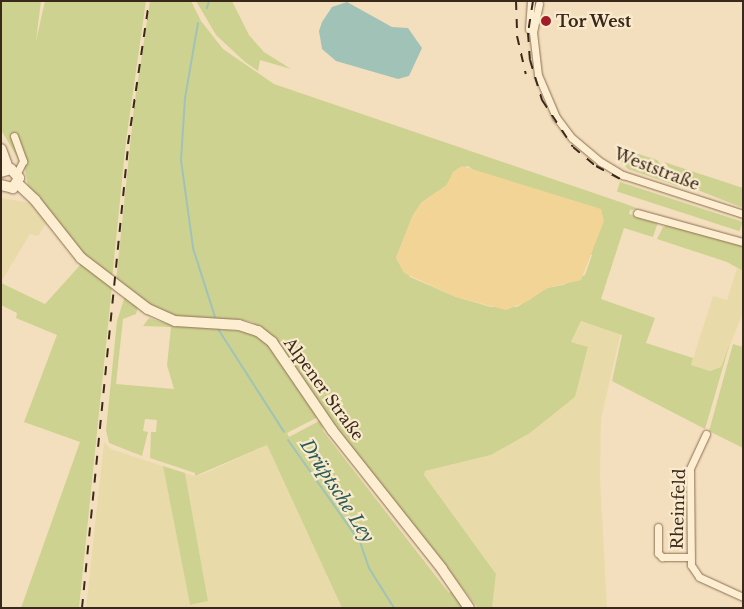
<!DOCTYPE html>
<html>
<head>
<meta charset="utf-8">
<style>
	body { margin:0 }
	#map { position:relative; width:744px; height:609px; overflow:hidden; background:#f3dfbd; font-family:"Libre Baskerville",serif }
	div>[style] { position:absolute }
	[style*='--x'] { left:calc(var(--x)*1px); top:calc(var(--y)*1px); width:calc(var(--w)*1px); rotate:calc(var(--a)*1deg) }
	.farmland>* { inset:0; background:#e9dba9 }
	.green>* { inset:0; background:#ced290; transform-origin:0 0 }
	.sand>* { inset:0; background:#f2d496 }
	.water>* { inset:0; background:#a1c3b7 }
	.stream>* { height:2px; margin:-1px; padding:0 1px; transform-origin:1px; border-radius:1px; background:#a1c3b7 }
	.roads { filter:drop-shadow(0 0 1px #8c6e54) drop-shadow(0 0 1px #8c6e54) }
	.street>* { height:7px; margin:-3.5px; padding:0 3.5px; transform-origin:3.5px; border-radius:3.5px; background:#fdedd1 }
	.secondary>* { height:10px; margin:-5px; padding:0 5px; transform-origin:5px; border-radius:5px; background:#fdedd1 }
	.rail>* { height:2px; margin-top:-1px; transform-origin:0; background:repeating-linear-gradient(90deg,#3a281a 0 9px,transparent 0 18px) }
	.dots>* { width:14px; height:14px; translate:-50% -50%; box-sizing:border-box; border:2px solid #f9eacd; border-radius:50% }
	span { translate:-50% -50%; white-space:nowrap; text-align:center; line-height:1.15; -webkit-text-stroke:4.5px #f9eacd; paint-order:stroke }
	.poi-label { font-size:16px; color:#3a281a; font-weight:700 }
	.left { translate:0 -50%; text-align:left }
	.street-label { font-size:16px; color:#3a281a }
	.water-label { font-size:18px; color:#285b55; font-style:italic }
	.frame { position:absolute; inset:0; border:2px solid #3a281a; pointer-events:none }
</style>
</head>
<body>
<div id="map">
	<div class="farmland">
		<div style="clip-path:polygon(2px 198px,30px 203px,47px 222px,38px 236px,30px 234px,1px 282px)"></div>
		<div style="clip-path:polygon(737px 268px,743px 271px,743px 313px,721px 367px,710px 371px,691px 365px,713px 296px,727px 300px)"></div>
		<div style="clip-path:polygon(581px 321px,621px 332px,601px 419px,600px 478px,607px 608px,492px 608px,496px 574px,424px 475px,425px 471px,491px 455px,530px 433px,575px 397px,588px 348px,571px 342px)"></div>
		<div style="clip-path:polygon(104px 442px,111px 449px,163px 466px,190px 605px,208px 601px,185px 473px,195px 476px,203px 474px,267px 445px,342px 608px,86px 608px)"></div>
	</div>
	<div class="green">
		<div style="clip-path:polygon(1px 1px,41px 1px,36px 41px,45px 1px,146px 1px,126px 141px,112px 279px,88px 261px,28px 186px,25px 170px,1px 130px)"></div>
		<div style="clip-path:polygon(evenodd,150px 1px,191px 1px,201px 21px,223px 49px,274px 84px,626px 204px,639px 209px,630px 210px,629px 214px,658px 222px,653px 237px,624px 228px,601px 299px,655px 318px,646px 343px,693px 358px,691px 365px,710px 371px,721px 367px,730px 343px,705px 429px,612px 381px,622px 335px,581px 321px,571px 342px,588px 347px,575px 397px,530px 433px,491px 455px,425px 471px,424px 475px,496px 574px,492px 608px,478px 608px,326px 414px,277px 341px,252px 322px,239px 319px,183px 319px,160px 314px,116px 282px,134px 107px,150px 1px,468px 166px,592px 255px,585px 275px,563px 285px,547px 288px,517px 307px,491px 307px,456px 297px,410px 277px,396px 258px,413px 215px,422px 202px,446px 186px,457px 169px,468px 166px)"></div>
		<div style="clip-path:polygon(196px 1px,232px 1px,249px 35px,264px 52px,291px 69px,260px 60px,258px 71px,245px 62px,216px 35px)"></div>
		<div style="clip-path:polygon(617px 147px,657px 160px,680px 187px,628px 169px,618px 158px)"></div>
		<div style="clip-path:polygon(664px 162px,743px 188px,743px 208px,685px 185px)"></div>
		<div style="left:620px;top:182px;width:129px;height:10px;rotate:18deg"></div>
		<div style="clip-path:polygon(672px 224px,743px 245px,743px 271px,727px 262px,657px 239px,663px 227px)"></div>
		<div style="clip-path:polygon(82px 263px,112px 286px,79px 608px,21px 608px,80px 442px,24px 422px,57px 335px,16px 318px,17px 313px,1px 305px,1px 283px,45px 304px)"></div>
		<div style="clip-path:polygon(125px 296px,138px 306px,136px 314px,123px 319px,116px 384px,174px 389px,167px 365px,171px 327px,143px 326px,149px 318px,171px 325px,248px 332px,261px 338px,271px 347px,318px 417px,287px 433px,289px 437px,321px 420px,323px 431px,449px 593px,453px 590px,465px 608px,342px 608px,267px 445px,195px 476px,195px 473px,150px 458px,151px 432px,156px 432px,157px 420px,145px 419px,143px 431px,148px 432px,142px 456px,109px 443px,106px 430px,117px 321px)"></div>
		<div style="clip-path:polygon(733px 344px,743px 347px,743px 448px,709px 431px)"></div>
		<div style="clip-path:polygon(163px 466px,185px 473px,208px 601px,190px 605px)"></div>
	</div>
	<div class="sand">
		<div style="clip-path:polygon(462px 166px,601px 209px,604px 221px,581px 280px,547px 288px,528px 301px,506px 310px,456px 297px,404px 273px,396px 258px,413px 215px,422px 202px,446px 186px,453px 172px)"></div>
	</div>
	<div class="water">
		<div style="clip-path:polygon(347px 2px,392px 27px,408px 28px,422px 48px,409px 76px,398px 79px,336px 61px,322px 49px,319px 31px,322px 22px,332px 7px)"></div>
	</div>
	<div class="stream">
		<div style="--x:207;--y:8;--w:7;--a:-74"></div>
		<div style="--x:198;--y:23;--w:76;--a:99.8"></div>
		<div style="--x:185;--y:98;--w:62;--a:93.7"></div>
		<div style="--x:181;--y:160;--w:89;--a:82.2"></div>
		<div style="--x:193;--y:248;--w:72;--a:72.3"></div>
		<div style="--x:218;--y:329;--w:122;--a:57.3"></div>
		<div style="--x:288;--y:440;--w:125;--a:54.8"></div>
		<div style="--x:360;--y:542;--w:28;--a:71"></div>
		<div style="--x:369;--y:568;--w:47;--a:58"></div>
	</div>
	<div class="roads">
		<div class="street">
			<div style="--x:539;--y:4;--w:29;--a:102"></div>
			<div style="--x:533;--y:32;--w:43;--a:83.4"></div>
			<div style="--x:538;--y:75;--w:46;--a:66.8"></div>
			<div style="--x:556;--y:117;--w:26;--a:53"></div>
			<div style="--x:572;--y:138;--w:38;--a:40"></div>
			<div style="--x:601;--y:162;--w:26;--a:31"></div>
			<div style="--x:623;--y:175;--w:126;--a:18"></div>
			<div style="--x:529;--y:29;--w:28;--a:-86"></div>
			<div style="--x:14;--y:136;--w:27;--a:70"></div>
			<div style="--x:23;--y:161;--w:13;--a:117"></div>
			<div style="--x:637;--y:213;--w:110;--a:15.3"></div>
			<div style="--x:706;--y:434;--w:38;--a:115"></div>
			<div style="--x:690;--y:469;--w:96;--a:89.4"></div>
			<div style="--x:691;--y:565;--w:14;--a:56"></div>
			<div style="--x:699;--y:577;--w:48;--a:24.4"></div>
			<div style="--x:658;--y:527;--w:26;--a:90"></div>
			<div style="--x:658;--y:553;--w:6;--a:45"></div>
			<div style="--x:662;--y:557;--w:28;--a:0"></div>
		</div>
		<div class="secondary">
			<div style="--x:1;--y:149;--w:20;--a:70"></div>
			<div style="--x:1;--y:172;--w:10;--a:-17"></div>
			<div style="--x:11;--y:169;--w:12;--a:48"></div>
			<div style="--x:19;--y:178;--w:12;--a:121"></div>
			<div style="--x:13;--y:188;--w:12;--a:-166"></div>
			<div style="--x:17;--y:183;--w:25;--a:43"></div>
			<div style="--x:35;--y:200;--w:74;--a:51.6"></div>
			<div style="--x:81;--y:258;--w:84;--a:37.3"></div>
			<div style="--x:148;--y:309;--w:30;--a:24"></div>
			<div style="--x:175;--y:321;--w:64;--a:3.6"></div>
			<div style="--x:239;--y:325;--w:20;--a:18"></div>
			<div style="--x:258;--y:331;--w:18;--a:38"></div>
			<div style="--x:272;--y:342;--w:107;--a:55.7"></div>
			<div style="--x:332;--y:430;--w:177;--a:51.6"></div>
			<div style="--x:442;--y:569;--w:47;--a:55.3"></div>
		</div>
	</div>
	<div class="rail">
		<div style="--x:516;--y:1;--w:35;--a:88"></div>
		<div style="--x:517;--y:36;--w:39;--a:77"></div>
		<div style="--x:533;--y:1;--w:32;--a:99"></div>
		<div style="--x:528;--y:33;--w:27;--a:86"></div>
		<div style="--x:530;--y:60;--w:42;--a:73.3"></div>
		<div style="--x:542;--y:100;--w:56;--a:56.6"></div>
		<div style="--x:573;--y:147;--w:30;--a:40"></div>
		<div style="--x:596;--y:166;--w:32;--a:28"></div>
		<div style="--x:82;--y:608;--w:466;--a:-84.3"></div>
		<div style="--x:128;--y:144;--w:145;--a:-81.6"></div>
	</div>
	<div class="dots">
		<div style="left:546px;top:21px;background:#a21d27"></div>
	</div>
	<div class="poi-label">
		<span class="left" style="left:556px;top:21px">Tor West</span>
	</div>
	<div class="street-label">
		<span style="left:657px;top:169px;rotate:21deg">Weststraße</span>
		<span style="left:324px;top:389px;rotate:54deg">Alpener Straße</span>
		<span style="left:678px;top:509px;rotate:-88deg">Rheinfeld</span>
	</div>
	<div class="water-label">
		<span style="left:337px;top:491px;rotate:57deg">Drüptsche Ley</span>
	</div>
	<div class="frame"></div>
</div>
</body>
</html>
